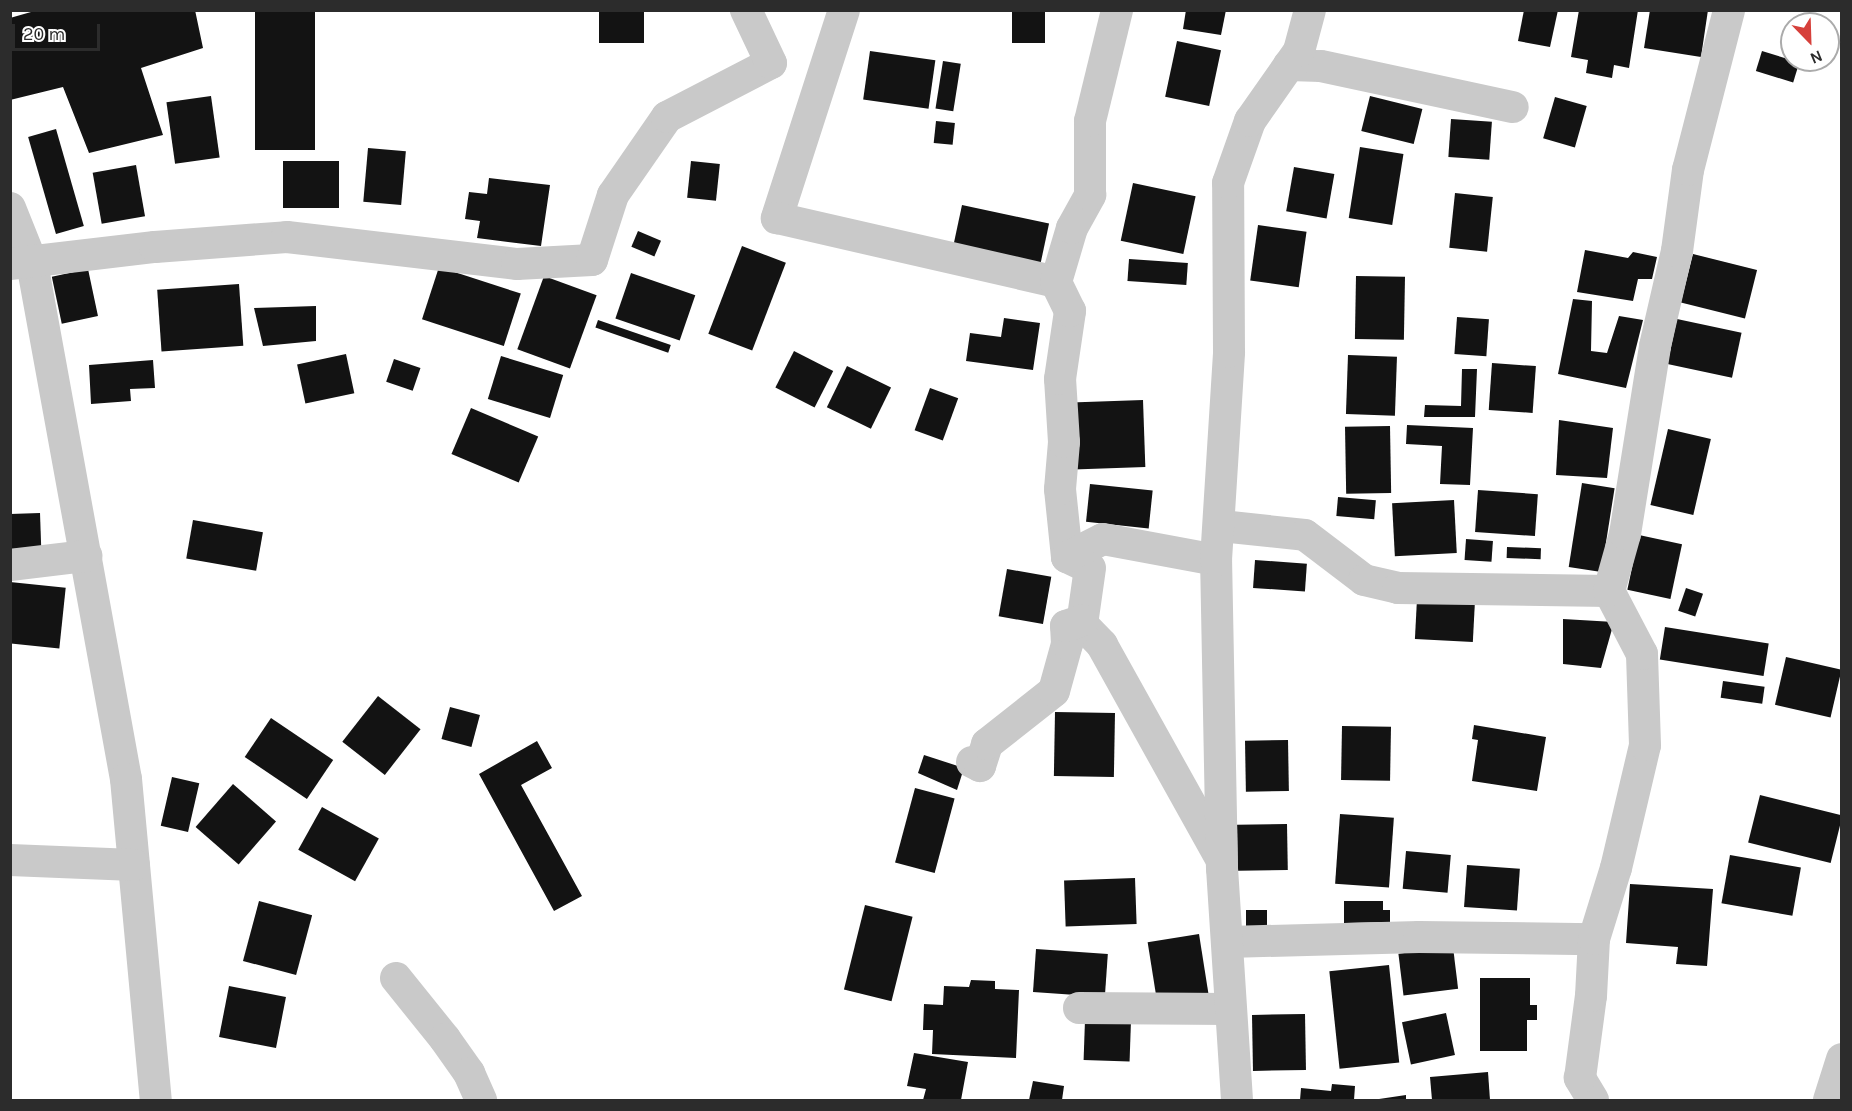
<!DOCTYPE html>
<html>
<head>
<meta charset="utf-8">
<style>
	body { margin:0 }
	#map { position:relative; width:1852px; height:1111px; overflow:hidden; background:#fff; font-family:Karla,sans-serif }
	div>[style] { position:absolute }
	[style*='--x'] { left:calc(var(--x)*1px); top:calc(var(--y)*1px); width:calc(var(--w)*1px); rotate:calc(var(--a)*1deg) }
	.building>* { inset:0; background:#131313; transform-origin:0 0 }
	.street>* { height:32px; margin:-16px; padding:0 16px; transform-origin:16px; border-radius:16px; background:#c9c9c9 }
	span { translate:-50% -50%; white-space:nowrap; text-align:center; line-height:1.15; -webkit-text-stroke:6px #fff; paint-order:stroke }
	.frame { position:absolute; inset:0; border:12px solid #2c2c2c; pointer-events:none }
	.north { position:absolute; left:1780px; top:12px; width:60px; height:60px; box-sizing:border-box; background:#fff; border:2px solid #ababab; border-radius:50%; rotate:157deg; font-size:16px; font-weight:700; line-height:24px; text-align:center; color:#2c2c2c }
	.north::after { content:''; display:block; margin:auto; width:21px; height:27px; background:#d6403b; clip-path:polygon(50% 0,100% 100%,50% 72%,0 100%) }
	.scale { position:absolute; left:12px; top:24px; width:88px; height:27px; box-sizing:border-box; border:3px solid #2c2c2c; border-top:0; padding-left:8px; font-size:18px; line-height:21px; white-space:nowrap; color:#2c2c2c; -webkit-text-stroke:4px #fff; paint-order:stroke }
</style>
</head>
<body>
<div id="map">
	<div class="building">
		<div style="clip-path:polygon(38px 10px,195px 10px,203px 48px,141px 68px,163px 135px,89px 153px,63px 87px,10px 100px,10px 18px)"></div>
		<div style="left:255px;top:10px;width:60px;height:140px"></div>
		<div style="left:599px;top:10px;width:45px;height:33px"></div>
		<div style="left:1012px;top:10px;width:33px;height:33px"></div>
		<div style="clip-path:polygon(1186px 10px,1226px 10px,1221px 35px,1183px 29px)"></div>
		<div style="clip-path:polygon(1524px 10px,1558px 10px,1550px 47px,1518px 41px)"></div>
		<div style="clip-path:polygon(1579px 10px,1638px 10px,1629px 68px,1614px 65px,1612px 78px,1586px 73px,1588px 60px,1571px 57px)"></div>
		<div style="clip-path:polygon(1650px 10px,1708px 10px,1701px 57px,1644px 48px)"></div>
		<div style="left:1177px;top:41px;width:45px;height:57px;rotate:12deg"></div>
		<div style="left:870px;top:51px;width:66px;height:49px;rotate:8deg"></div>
		<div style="left:1762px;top:51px;width:39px;height:21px;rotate:17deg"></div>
		<div style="left:943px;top:61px;width:18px;height:48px;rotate:9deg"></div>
		<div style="left:211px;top:96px;width:62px;height:45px;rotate:82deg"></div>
		<div style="left:1370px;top:96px;width:54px;height:36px;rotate:14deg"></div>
		<div style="left:1555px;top:97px;width:33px;height:43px;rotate:16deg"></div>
		<div style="left:1451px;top:119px;width:41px;height:38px;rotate:4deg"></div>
		<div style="left:936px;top:121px;width:19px;height:22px;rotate:6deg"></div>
		<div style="left:56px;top:129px;width:101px;height:29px;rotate:74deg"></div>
		<div style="left:1360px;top:147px;width:44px;height:72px;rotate:9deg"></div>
		<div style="left:368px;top:148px;width:38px;height:54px;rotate:5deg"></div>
		<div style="left:283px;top:161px;width:56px;height:47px"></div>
		<div style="left:691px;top:161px;width:29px;height:37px;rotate:6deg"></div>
		<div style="left:136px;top:165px;width:52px;height:44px;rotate:80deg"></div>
		<div style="left:1294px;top:167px;width:41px;height:45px;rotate:10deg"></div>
		<div style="clip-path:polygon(489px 178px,550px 185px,541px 246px,477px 238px,480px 221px,465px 219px,469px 192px,487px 194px)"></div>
		<div style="left:1133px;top:183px;width:64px;height:59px;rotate:12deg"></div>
		<div style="left:1455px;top:193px;width:38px;height:55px;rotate:6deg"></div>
		<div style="left:962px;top:205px;width:89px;height:44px;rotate:12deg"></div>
		<div style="left:1258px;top:225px;width:49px;height:56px;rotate:8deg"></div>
		<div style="left:638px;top:231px;width:25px;height:17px;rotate:23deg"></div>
		<div style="left:742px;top:246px;width:47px;height:94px;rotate:21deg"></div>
		<div style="clip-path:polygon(1585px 250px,1628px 258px,1633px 252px,1657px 257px,1652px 279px,1638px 279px,1633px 301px,1577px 292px)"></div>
		<div style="left:1693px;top:254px;width:66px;height:50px;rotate:14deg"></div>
		<div style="left:1129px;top:259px;width:59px;height:22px;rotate:4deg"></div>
		<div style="left:439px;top:267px;width:86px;height:55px;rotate:18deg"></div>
		<div style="left:88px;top:269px;width:48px;height:37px;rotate:78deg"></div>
		<div style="left:631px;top:273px;width:68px;height:48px;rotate:19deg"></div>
		<div style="left:544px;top:276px;width:56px;height:78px;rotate:20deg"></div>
		<div style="left:1356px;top:276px;width:49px;height:63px;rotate:1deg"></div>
		<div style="left:239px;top:284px;width:62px;height:82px;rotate:86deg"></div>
		<div style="clip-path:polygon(1573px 299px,1592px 301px,1591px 351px,1607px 353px,1619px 316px,1643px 320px,1626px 388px,1558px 374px)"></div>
		<div style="clip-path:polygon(316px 306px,316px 341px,263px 346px,254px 308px)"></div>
		<div style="left:1457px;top:317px;width:32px;height:37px;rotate:4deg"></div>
		<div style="clip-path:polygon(1004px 318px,1040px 323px,1033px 370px,966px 361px,970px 333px,1001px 337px)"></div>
		<div style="left:1677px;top:319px;width:66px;height:46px;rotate:12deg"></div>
		<div style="left:598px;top:320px;width:77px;height:8px;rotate:19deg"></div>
		<div style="left:794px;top:351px;width:44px;height:41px;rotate:27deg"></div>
		<div style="left:346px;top:354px;width:40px;height:50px;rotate:78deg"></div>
		<div style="left:1348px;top:355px;width:49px;height:59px;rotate:2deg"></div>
		<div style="left:501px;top:356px;width:65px;height:45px;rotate:17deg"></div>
		<div style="left:394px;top:359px;width:28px;height:24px;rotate:19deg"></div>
		<div style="clip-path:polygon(153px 360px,155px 388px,130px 389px,131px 401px,91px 404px,89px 365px)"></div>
		<div style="left:1492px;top:363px;width:44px;height:47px;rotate:4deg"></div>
		<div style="left:847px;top:366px;width:49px;height:46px;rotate:26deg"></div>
		<div style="clip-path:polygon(1462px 369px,1477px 369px,1475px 417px,1424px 417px,1425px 405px,1461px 406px)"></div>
		<div style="left:930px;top:388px;width:30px;height:45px;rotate:20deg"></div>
		<div style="left:1143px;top:400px;width:67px;height:72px;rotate:88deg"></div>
		<div style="left:471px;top:408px;width:73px;height:50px;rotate:23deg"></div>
		<div style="clip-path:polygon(1559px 420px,1613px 428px,1607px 478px,1556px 475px)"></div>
		<div style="clip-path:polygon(1407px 425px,1473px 428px,1470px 485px,1440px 484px,1442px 446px,1406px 444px)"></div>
		<div style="left:1390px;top:426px;width:67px;height:45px;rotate:89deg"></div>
		<div style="left:1668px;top:429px;width:44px;height:78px;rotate:13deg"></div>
		<div style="left:1582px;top:483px;width:33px;height:85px;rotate:9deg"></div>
		<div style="left:1090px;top:484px;width:63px;height:38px;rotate:6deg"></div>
		<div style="left:1478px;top:490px;width:60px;height:42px;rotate:4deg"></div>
		<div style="left:1338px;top:497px;width:38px;height:19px;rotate:5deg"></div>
		<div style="left:1454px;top:500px;width:53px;height:62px;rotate:87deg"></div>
		<div style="left:40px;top:513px;width:35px;height:30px;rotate:88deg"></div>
		<div style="left:193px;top:520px;width:71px;height:39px;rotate:10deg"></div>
		<div style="left:1639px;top:535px;width:44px;height:56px;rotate:12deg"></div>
		<div style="left:1466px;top:539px;width:27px;height:21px;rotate:4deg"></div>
		<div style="left:1507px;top:547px;width:34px;height:11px;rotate:2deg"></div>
		<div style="left:1255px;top:560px;width:52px;height:28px;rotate:4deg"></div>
		<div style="left:1007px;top:569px;width:45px;height:48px;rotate:10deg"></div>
		<div style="left:10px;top:582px;width:56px;height:61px;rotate:6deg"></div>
		<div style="left:1686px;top:588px;width:18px;height:24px;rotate:19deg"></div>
		<div style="left:1417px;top:599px;width:58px;height:40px;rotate:3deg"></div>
		<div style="clip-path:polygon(1563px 619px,1614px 622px,1601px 668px,1563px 664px)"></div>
		<div style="left:1665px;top:627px;width:105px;height:33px;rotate:9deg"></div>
		<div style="left:1786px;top:657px;width:57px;height:49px;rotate:13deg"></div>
		<div style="left:1723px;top:681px;width:42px;height:17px;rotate:8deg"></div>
		<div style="left:378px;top:696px;width:54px;height:58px;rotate:38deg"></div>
		<div style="left:450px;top:707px;width:31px;height:33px;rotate:15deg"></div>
		<div style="left:1055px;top:712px;width:60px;height:64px;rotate:1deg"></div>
		<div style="left:271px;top:718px;width:75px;height:47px;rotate:34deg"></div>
		<div style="clip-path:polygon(1474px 725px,1546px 737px,1537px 791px,1472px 781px,1478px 740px,1472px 739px)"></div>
		<div style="left:1342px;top:726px;width:49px;height:54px;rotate:1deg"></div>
		<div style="left:1288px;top:740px;width:51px;height:43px;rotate:89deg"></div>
		<div style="clip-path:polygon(537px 741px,552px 768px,521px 785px,582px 896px,554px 911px,479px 774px)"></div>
		<div style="clip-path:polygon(924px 755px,964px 768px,957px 790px,918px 773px)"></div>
		<div style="left:172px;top:777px;width:28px;height:50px;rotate:13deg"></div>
		<div style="left:233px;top:784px;width:57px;height:57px;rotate:41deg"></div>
		<div style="left:915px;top:788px;width:41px;height:77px;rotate:15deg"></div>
		<div style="left:1760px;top:795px;width:85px;height:49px;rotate:14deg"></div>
		<div style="left:322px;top:807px;width:65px;height:49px;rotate:29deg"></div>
		<div style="left:1340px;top:814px;width:54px;height:70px;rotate:4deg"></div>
		<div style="left:1287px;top:824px;width:46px;height:50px;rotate:89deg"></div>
		<div style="left:1406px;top:851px;width:45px;height:38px;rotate:5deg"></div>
		<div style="left:1730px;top:855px;width:72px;height:49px;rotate:10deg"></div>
		<div style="left:1467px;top:865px;width:53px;height:42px;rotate:4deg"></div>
		<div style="left:1135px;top:878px;width:46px;height:71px;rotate:88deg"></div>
		<div style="clip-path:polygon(1630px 884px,1713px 889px,1707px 966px,1676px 964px,1678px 947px,1626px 943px)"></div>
		<div style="left:259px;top:901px;width:55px;height:62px;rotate:15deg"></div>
		<div style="clip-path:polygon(1344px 901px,1383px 901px,1383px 910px,1390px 910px,1390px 922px,1344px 923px)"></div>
		<div style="left:865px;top:905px;width:49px;height:87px;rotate:14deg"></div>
		<div style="left:1246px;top:910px;width:21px;height:25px"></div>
		<div style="left:1199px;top:934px;width:66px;height:52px;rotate:81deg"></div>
		<div style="left:1453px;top:947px;width:42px;height:55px;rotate:83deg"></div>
		<div style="left:1036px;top:949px;width:72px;height:43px;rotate:4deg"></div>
		<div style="left:1389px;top:965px;width:98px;height:60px;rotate:84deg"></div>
		<div style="clip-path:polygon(1480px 978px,1530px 978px,1530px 1005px,1537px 1005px,1537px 1020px,1527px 1020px,1527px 1051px,1480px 1051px)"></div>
		<div style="clip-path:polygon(971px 980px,995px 981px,995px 989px,1019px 990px,1016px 1058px,932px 1054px,933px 1030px,923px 1030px,924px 1004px,943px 1005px,944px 986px,969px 987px)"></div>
		<div style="left:229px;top:986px;width:58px;height:52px;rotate:11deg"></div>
		<div style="left:1446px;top:1013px;width:43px;height:45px;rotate:78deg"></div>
		<div style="left:1305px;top:1014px;width:56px;height:53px;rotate:89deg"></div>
		<div style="left:1085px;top:1020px;width:46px;height:40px;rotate:2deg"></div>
		<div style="clip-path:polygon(914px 1053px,968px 1062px,961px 1100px,923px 1100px,926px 1089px,907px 1086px)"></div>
		<div style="clip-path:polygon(1488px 1072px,1490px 1100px,1432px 1100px,1430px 1077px)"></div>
		<div style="clip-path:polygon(1033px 1081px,1064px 1086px,1062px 1100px,1029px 1100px)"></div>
		<div style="clip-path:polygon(1332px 1084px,1355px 1086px,1354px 1100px,1300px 1100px,1301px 1088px,1331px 1091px)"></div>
		<div style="clip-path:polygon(1406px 1095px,1406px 1100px,1379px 1100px,1379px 1099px)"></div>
	</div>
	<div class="street">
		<div style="--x:844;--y:10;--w:219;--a:107.9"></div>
		<div style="--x:777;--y:218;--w:286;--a:12.9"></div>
		<div style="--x:1289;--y:65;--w:32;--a:2"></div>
		<div style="--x:1321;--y:66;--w:196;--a:12.1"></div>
		<div style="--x:10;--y:208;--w:59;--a:68.2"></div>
		<div style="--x:32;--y:263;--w:524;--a:79.68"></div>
		<div style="--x:126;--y:779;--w:322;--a:84.7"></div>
		<div style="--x:10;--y:264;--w:146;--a:-6.7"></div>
		<div style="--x:155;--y:247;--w:132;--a:-4.3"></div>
		<div style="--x:287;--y:237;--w:232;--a:6.7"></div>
		<div style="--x:517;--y:264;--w:75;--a:-3.1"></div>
		<div style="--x:592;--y:260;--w:68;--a:-72.1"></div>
		<div style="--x:613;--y:195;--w:95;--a:-55.3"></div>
		<div style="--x:667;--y:117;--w:117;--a:-27.4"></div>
		<div style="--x:771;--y:63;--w:59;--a:-115.3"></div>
		<div style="--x:1221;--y:526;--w:84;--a:6.1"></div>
		<div style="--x:1305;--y:535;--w:74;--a:37.3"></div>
		<div style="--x:1364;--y:580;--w:35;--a:13"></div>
		<div style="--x:1398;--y:588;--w:211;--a:0.8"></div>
		<div style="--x:1067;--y:557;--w:68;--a:-95.9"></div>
		<div style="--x:1060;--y:489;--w:47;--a:-85.1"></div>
		<div style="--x:1064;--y:442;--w:63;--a:-93.6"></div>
		<div style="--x:1060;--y:379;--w:69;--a:-81.6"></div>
		<div style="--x:1070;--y:311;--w:32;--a:-116"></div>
		<div style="--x:1056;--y:282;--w:56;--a:-73.5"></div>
		<div style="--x:1072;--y:228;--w:38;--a:-61"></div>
		<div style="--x:1090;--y:195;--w:74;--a:-90"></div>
		<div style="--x:1090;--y:121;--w:114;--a:-76.3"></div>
		<div style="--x:1067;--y:557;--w:25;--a:26"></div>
		<div style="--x:1090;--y:568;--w:57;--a:98.1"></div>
		<div style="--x:1082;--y:624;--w:29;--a:46"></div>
		<div style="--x:1102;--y:645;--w:243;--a:60.9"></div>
		<div style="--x:1067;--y:557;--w:40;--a:-26.6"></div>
		<div style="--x:1103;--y:539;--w:115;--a:10.5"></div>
		<div style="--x:10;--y:565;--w:77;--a:-6.8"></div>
		<div style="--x:972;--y:762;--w:9;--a:27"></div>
		<div style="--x:980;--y:766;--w:23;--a:-72"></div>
		<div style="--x:987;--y:744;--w:85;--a:-38.3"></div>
		<div style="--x:1054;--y:691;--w:49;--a:-74.5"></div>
		<div style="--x:1067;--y:644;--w:18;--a:-93"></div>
		<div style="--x:1066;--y:626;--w:18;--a:-19"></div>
		<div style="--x:10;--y:860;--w:124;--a:2.3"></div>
		<div style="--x:1228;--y:942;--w:191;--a:-1.5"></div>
		<div style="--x:1419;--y:937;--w:175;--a:0.7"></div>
		<div style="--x:396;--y:978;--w:78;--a:51.2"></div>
		<div style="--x:445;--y:1039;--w:42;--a:54.8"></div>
		<div style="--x:469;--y:1073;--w:30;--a:66"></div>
		<div style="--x:1079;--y:1008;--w:151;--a:0.4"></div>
		<div style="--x:1237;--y:1100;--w:231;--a:-93.7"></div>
		<div style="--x:1222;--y:869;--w:309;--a:-91.1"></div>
		<div style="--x:1216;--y:560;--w:208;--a:-86.4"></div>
		<div style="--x:1229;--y:352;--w:169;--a:-90.3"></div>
		<div style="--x:1228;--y:183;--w:66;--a:-70.5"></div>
		<div style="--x:1250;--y:121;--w:85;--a:-55"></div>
		<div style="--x:1299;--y:51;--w:42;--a:-75"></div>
		<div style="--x:1593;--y:1100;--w:26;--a:-121"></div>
		<div style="--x:1580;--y:1078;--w:83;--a:-82.4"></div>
		<div style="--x:1591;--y:996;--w:57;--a:-87"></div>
		<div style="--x:1594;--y:939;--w:74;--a:-72.8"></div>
		<div style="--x:1616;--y:868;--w:126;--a:-76.7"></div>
		<div style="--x:1645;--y:745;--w:91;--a:-91.9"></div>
		<div style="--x:1642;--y:654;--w:71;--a:-117.6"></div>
		<div style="--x:1609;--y:591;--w:59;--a:-74.3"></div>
		<div style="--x:1625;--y:534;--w:190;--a:-80.9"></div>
		<div style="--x:1655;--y:346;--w:98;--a:-77"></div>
		<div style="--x:1677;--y:251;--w:82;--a:-82.3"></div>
		<div style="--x:1688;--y:170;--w:165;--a:-75.6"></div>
		<div style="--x:1829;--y:1100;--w:43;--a:-72.4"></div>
	</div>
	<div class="frame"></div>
	<div class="north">N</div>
	<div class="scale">20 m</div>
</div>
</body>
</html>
